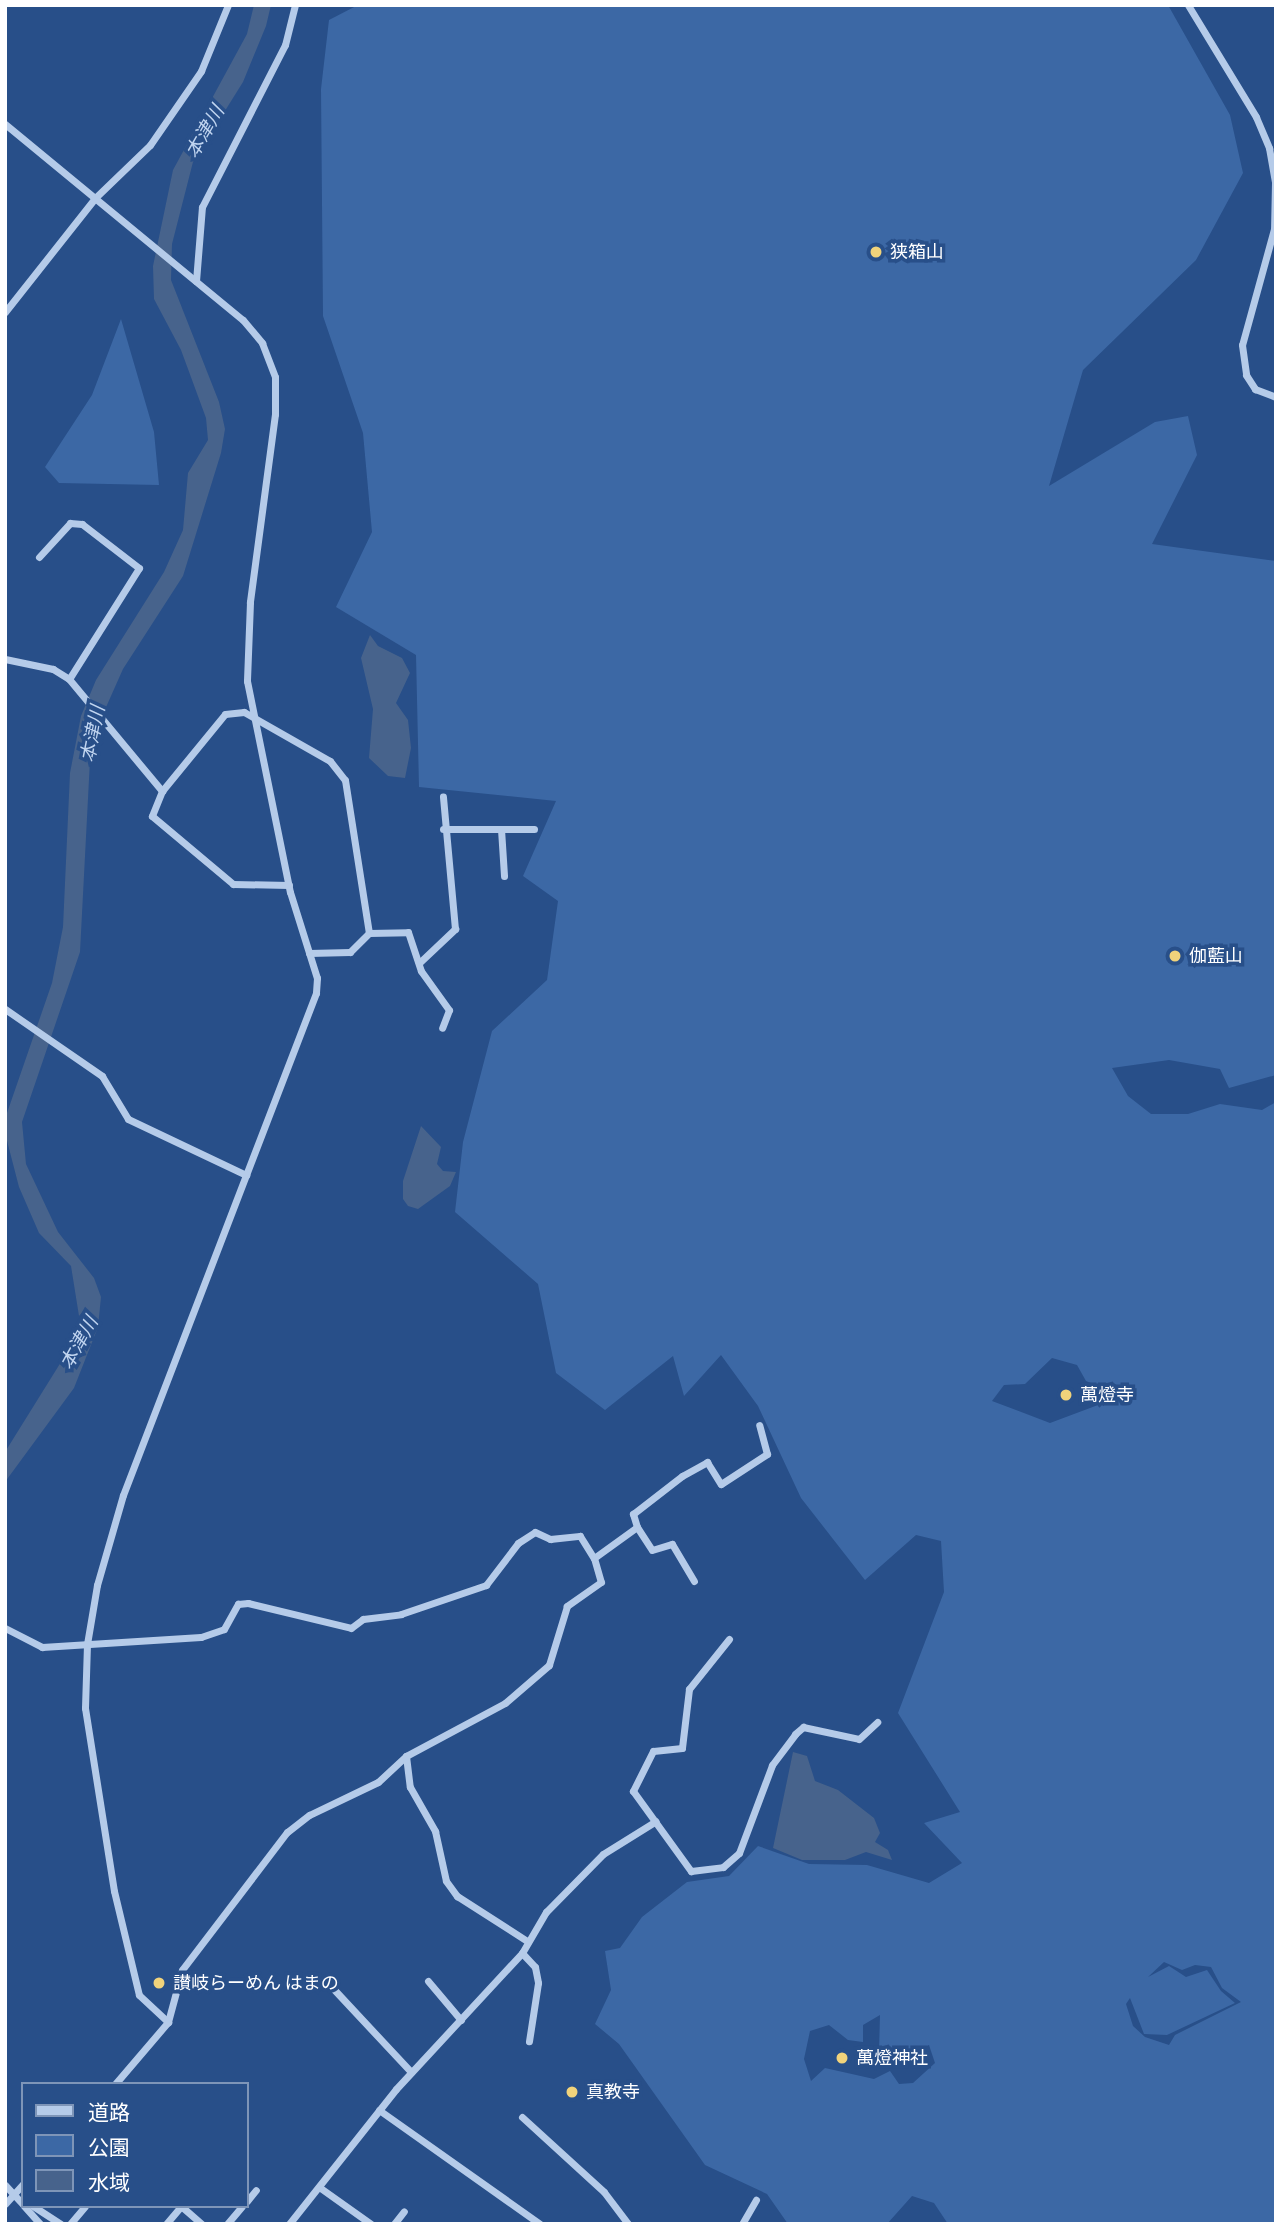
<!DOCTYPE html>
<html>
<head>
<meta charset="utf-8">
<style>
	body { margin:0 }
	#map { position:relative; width:1281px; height:2229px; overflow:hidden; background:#284f89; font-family:"PT Sans Narrow","Noto Sans JP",sans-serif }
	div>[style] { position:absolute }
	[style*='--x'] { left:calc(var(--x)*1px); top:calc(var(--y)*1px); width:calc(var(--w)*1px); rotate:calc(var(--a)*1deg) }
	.green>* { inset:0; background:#3c68a5 }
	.water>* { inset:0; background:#47638c }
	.street>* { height:7px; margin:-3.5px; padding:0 3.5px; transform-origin:3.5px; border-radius:3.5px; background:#b5cbe9 }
	.dots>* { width:19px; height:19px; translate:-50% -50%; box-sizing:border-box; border:4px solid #284f89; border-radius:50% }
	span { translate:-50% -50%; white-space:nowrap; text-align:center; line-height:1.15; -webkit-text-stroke:7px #284f89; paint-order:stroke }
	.poi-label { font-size:18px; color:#fff }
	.left { translate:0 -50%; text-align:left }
	.water-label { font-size:19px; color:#c1d5f0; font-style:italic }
	.frame { position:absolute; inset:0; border:7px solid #fff; pointer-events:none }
	.legend { position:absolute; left:21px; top:2082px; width:228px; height:126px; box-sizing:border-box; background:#284f89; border:2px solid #7e95b8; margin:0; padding:9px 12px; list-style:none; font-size:21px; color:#fff }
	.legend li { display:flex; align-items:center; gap:14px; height:35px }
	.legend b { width:35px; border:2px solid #7e95b8 }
</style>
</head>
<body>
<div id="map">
	<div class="green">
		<div style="clip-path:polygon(evenodd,358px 5px,1168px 5px,1230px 115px,1243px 173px,1196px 260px,1083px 370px,1049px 486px,1155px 422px,1188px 416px,1197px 455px,1152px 544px,1276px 561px,1276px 1075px,1229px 1088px,1220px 1069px,1169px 1060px,1112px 1068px,1128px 1096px,1151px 1114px,1188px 1114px,1220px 1104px,1262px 1110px,1276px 1102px,1276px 2224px,948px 2224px,934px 2203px,912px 2196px,887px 2224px,788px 2224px,767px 2194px,705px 2165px,619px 2044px,595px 2024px,611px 1990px,605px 1951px,620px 1948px,642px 1917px,687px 1882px,729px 1876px,758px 1846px,809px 1864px,867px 1865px,929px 1883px,962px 1863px,924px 1823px,960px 1812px,898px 1713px,944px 1592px,941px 1541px,916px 1535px,865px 1580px,801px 1498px,758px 1406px,721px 1355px,684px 1396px,673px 1356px,605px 1410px,556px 1373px,538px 1284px,455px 1212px,463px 1142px,492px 1031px,547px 980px,558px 901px,523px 876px,556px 801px,419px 787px,416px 655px,336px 607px,372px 532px,363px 433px,323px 316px,321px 89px,329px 20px,358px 5px,1052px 1358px,1077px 1365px,1086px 1381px,1101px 1387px,1106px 1402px,1050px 1423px,992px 1401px,1004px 1385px,1025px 1384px,1052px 1358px,358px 5px,1164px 1962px,1182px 1970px,1195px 1965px,1211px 1967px,1222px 1988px,1241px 2002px,1175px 2035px,1169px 2045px,1145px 2037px,1133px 2026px,1126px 2004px,1130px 1998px,1144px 2034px,1167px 2035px,1235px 2003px,1221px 1991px,1207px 1970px,1186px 1977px,1169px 1966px,1148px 1977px,1164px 1962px,358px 5px,880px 2015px,879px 2052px,898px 2056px,929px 2045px,935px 2063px,913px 2083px,899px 2084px,890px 2071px,874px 2079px,825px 2068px,811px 2081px,804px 2059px,810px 2031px,829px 2025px,848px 2040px,863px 2042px,863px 2025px,880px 2015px)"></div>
		<div style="clip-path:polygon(121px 319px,154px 432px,159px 485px,59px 483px,45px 467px,92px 395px)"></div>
	</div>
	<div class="water">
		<div style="clip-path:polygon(254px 5px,271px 5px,266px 26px,243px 82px,193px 162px,172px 244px,171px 280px,219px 402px,225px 429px,221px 453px,183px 576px,123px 669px,91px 741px,80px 952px,22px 1122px,26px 1164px,58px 1232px,94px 1278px,101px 1297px,98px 1327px,74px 1388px,5px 1482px,5px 1452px,66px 1354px,87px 1334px,91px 1316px,84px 1310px,79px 1316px,71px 1266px,39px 1233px,19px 1187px,5px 1133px,7px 1113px,52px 983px,63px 927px,70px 773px,81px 716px,96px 680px,164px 572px,183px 530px,188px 473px,208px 440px,206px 418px,181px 350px,154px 299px,153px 266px,173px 170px,247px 34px)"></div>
		<div style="clip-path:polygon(370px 635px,378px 646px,402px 658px,410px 673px,396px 703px,408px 720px,411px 748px,405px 778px,388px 776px,369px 758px,373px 709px,361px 658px)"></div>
		<div style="clip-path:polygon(421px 1126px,441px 1147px,437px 1164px,443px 1171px,456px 1172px,450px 1186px,418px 1209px,408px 1206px,403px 1199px,403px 1181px)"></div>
		<div style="clip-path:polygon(793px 1752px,807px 1756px,815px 1781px,838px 1790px,874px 1818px,880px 1833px,875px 1842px,888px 1850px,892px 1860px,866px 1852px,845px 1860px,802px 1860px,773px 1848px)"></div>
	</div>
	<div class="street">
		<div style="--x:1188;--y:5;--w:131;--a:58.7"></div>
		<div style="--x:1256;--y:117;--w:34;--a:67"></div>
		<div style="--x:1269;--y:148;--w:36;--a:80"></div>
		<div style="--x:1275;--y:183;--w:46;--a:91.2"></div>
		<div style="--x:1274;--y:229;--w:120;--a:105.4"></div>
		<div style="--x:1242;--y:345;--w:30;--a:82"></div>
		<div style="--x:1246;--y:375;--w:17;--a:57"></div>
		<div style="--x:1255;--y:389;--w:22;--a:21"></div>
		<div style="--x:5;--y:124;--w:308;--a:39.5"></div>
		<div style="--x:243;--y:320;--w:30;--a:50"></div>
		<div style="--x:262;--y:343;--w:36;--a:69"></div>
		<div style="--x:275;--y:377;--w:37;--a:90"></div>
		<div style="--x:275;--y:414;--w:190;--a:97.6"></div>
		<div style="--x:250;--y:602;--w:79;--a:92.2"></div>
		<div style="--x:247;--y:681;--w:215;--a:78.5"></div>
		<div style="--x:290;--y:892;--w:90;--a:72.6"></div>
		<div style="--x:317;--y:978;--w:15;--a:94"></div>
		<div style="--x:316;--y:993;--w:538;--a:111.03"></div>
		<div style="--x:123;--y:1495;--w:94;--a:106.1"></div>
		<div style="--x:97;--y:1585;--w:60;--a:99.6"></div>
		<div style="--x:87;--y:1644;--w:64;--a:91.8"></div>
		<div style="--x:85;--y:1708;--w:185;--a:81"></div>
		<div style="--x:114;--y:1891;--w:107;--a:76.5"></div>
		<div style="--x:139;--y:1995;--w:40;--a:43"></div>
		<div style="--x:196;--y:281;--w:74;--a:-85.4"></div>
		<div style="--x:202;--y:207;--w:182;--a:-62.9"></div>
		<div style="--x:285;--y:45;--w:41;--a:-76"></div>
		<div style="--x:5;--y:312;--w:145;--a:-51.7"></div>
		<div style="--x:95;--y:198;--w:76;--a:-43.9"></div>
		<div style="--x:150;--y:145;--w:90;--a:-55.4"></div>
		<div style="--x:201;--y:71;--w:71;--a:-67.8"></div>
		<div style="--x:39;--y:557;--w:46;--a:-47.6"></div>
		<div style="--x:70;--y:523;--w:12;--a:5"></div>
		<div style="--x:82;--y:524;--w:72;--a:37.7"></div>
		<div style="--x:139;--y:568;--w:131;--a:122.2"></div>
		<div style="--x:5;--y:659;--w:49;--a:11.8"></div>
		<div style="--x:53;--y:669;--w:19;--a:32"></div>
		<div style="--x:69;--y:679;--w:146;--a:50.3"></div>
		<div style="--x:162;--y:791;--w:27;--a:112"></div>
		<div style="--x:152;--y:816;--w:106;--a:40"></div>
		<div style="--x:233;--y:884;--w:56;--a:1"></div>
		<div style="--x:162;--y:791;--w:99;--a:-50.7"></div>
		<div style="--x:225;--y:714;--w:19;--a:-6"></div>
		<div style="--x:244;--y:712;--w:99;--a:29.7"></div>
		<div style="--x:330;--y:761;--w:24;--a:52"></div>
		<div style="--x:345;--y:780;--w:155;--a:81.1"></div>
		<div style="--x:369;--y:933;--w:27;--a:135"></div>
		<div style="--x:350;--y:952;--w:41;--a:178.6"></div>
		<div style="--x:443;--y:829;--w:91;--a:0"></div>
		<div style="--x:501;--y:829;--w:47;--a:86.3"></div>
		<div style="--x:369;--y:933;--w:39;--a:-1"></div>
		<div style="--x:408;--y:932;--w:41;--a:71.6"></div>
		<div style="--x:421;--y:971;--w:48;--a:54.3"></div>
		<div style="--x:449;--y:1010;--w:19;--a:111"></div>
		<div style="--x:419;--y:963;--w:50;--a:-43.4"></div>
		<div style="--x:455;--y:929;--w:133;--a:-95.2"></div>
		<div style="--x:5;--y:1009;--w:118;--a:34.6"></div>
		<div style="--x:102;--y:1076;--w:50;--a:58.8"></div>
		<div style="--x:128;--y:1119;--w:131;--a:25.4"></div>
		<div style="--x:637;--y:1527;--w:27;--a:57"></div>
		<div style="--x:652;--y:1550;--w:21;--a:-17"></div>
		<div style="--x:672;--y:1544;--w:43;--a:59.3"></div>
		<div style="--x:594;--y:1558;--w:53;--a:-35.8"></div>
		<div style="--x:637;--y:1527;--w:14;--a:-107"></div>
		<div style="--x:633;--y:1514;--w:62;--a:-37.8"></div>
		<div style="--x:682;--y:1476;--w:29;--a:-29"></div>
		<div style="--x:707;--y:1462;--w:26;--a:58"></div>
		<div style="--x:721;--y:1484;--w:55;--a:-33.1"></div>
		<div style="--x:767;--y:1454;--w:30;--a:-105"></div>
		<div style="--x:5;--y:1628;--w:42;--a:27.2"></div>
		<div style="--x:42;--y:1647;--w:159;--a:-3.6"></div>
		<div style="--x:201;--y:1637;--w:24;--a:-19"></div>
		<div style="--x:224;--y:1629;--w:29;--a:-61"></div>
		<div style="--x:238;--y:1604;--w:10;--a:-6"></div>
		<div style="--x:248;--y:1603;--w:106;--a:13.6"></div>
		<div style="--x:351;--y:1628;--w:15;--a:-37"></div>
		<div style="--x:363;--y:1619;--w:38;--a:-7"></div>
		<div style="--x:401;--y:1614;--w:90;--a:-18.8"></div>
		<div style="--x:486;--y:1585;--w:53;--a:-52.7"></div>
		<div style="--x:518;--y:1543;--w:20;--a:-33"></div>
		<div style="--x:535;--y:1532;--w:17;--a:25"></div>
		<div style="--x:550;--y:1539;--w:30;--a:-6"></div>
		<div style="--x:580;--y:1536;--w:26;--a:58"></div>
		<div style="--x:594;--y:1558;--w:25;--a:74"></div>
		<div style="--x:601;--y:1582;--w:42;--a:144.8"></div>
		<div style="--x:567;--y:1606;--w:62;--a:107"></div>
		<div style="--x:549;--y:1665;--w:58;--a:139.2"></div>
		<div style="--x:505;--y:1703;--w:112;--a:151.8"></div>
		<div style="--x:406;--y:1756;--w:38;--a:137"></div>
		<div style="--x:378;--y:1782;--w:76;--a:154.4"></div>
		<div style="--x:309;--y:1815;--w:28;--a:142"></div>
		<div style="--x:287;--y:1832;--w:173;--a:127.3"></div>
		<div style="--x:182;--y:1970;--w:54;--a:105.1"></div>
		<div style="--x:168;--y:2022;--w:82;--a:130.5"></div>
		<div style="--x:729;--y:1639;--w:64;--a:128.7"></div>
		<div style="--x:689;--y:1689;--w:59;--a:96.8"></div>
		<div style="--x:682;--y:1748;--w:29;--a:174"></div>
		<div style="--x:653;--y:1751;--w:45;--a:116.6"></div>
		<div style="--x:633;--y:1791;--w:99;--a:54.1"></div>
		<div style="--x:691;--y:1871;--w:32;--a:-7"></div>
		<div style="--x:723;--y:1867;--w:21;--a:-41"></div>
		<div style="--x:739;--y:1853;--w:94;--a:-69.4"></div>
		<div style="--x:772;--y:1765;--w:39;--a:-53"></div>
		<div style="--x:795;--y:1734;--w:11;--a:-41"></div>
		<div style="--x:803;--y:1727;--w:57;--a:12.1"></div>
		<div style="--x:859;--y:1739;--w:25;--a:-43"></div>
		<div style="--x:406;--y:1756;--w:31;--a:83"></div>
		<div style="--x:410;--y:1787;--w:51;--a:60.4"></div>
		<div style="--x:435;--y:1831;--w:51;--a:77.6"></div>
		<div style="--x:446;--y:1881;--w:19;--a:54"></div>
		<div style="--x:457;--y:1896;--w:83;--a:32.7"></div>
		<div style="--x:522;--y:1953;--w:19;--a:47"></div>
		<div style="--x:535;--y:1967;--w:16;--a:79"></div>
		<div style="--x:538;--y:1983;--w:59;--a:98.8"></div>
		<div style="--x:428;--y:1981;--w:51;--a:49.8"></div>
		<div style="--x:328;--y:1983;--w:122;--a:47"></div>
		<div style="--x:379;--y:2110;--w:197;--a:35.3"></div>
		<div style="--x:522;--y:2117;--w:111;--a:42.4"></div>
		<div style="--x:604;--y:2192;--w:40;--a:53"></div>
		<div style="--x:5;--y:2185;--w:26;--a:47"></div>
		<div style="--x:319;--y:2187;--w:64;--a:35.4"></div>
		<div style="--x:247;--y:2201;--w:14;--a:-51"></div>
		<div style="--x:5;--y:2204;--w:27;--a:-48"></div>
		<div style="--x:24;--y:2206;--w:24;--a:48"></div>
		<div style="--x:33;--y:2206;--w:33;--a:33"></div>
		<div style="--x:181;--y:2206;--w:28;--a:41"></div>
		<div style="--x:70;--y:2224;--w:23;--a:-50"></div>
		<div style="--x:166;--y:2224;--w:23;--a:-50"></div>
		<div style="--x:227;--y:2224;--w:23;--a:-50"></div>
		<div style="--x:289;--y:2224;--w:172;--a:-51.6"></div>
		<div style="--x:396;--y:2089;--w:185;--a:-47.2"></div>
		<div style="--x:522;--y:1953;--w:48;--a:-59.7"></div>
		<div style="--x:546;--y:1912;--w:81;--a:-45.5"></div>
		<div style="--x:603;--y:1854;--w:62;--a:-31.9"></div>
		<div style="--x:394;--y:2224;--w:16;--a:-52"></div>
		<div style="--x:742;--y:2224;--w:28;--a:-60"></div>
	</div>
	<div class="dots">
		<div style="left:876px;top:252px;background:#f1d37b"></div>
		<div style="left:1175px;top:956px;background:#f1d37b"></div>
		<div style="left:1066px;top:1395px;background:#f1d37b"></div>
		<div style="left:159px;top:1983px;background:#f1d37b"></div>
		<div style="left:842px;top:2058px;background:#f1d37b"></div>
		<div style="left:572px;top:2092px;background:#f1d37b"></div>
	</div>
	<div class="poi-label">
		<span class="left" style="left:890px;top:252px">狭箱山</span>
		<span class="left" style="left:1189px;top:956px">伽藍山</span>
		<span class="left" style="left:1080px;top:1395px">萬燈寺</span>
		<span class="left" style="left:173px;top:1983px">讃岐らーめん はまの</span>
		<span class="left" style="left:856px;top:2058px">萬燈神社</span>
		<span class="left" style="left:586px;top:2092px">真教寺</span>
	</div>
	<div class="water-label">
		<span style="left:205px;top:132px;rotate:-60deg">本津川</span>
		<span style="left:93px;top:734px;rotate:-79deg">本津川</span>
		<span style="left:79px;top:1343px;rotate:-61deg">本津川</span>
	</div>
	<div class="frame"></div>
	<ul class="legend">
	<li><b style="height:9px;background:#b5cbe9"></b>道路</li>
	<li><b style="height:19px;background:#3c68a5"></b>公園</li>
	<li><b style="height:19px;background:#47638c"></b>水域</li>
	</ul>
</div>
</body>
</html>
